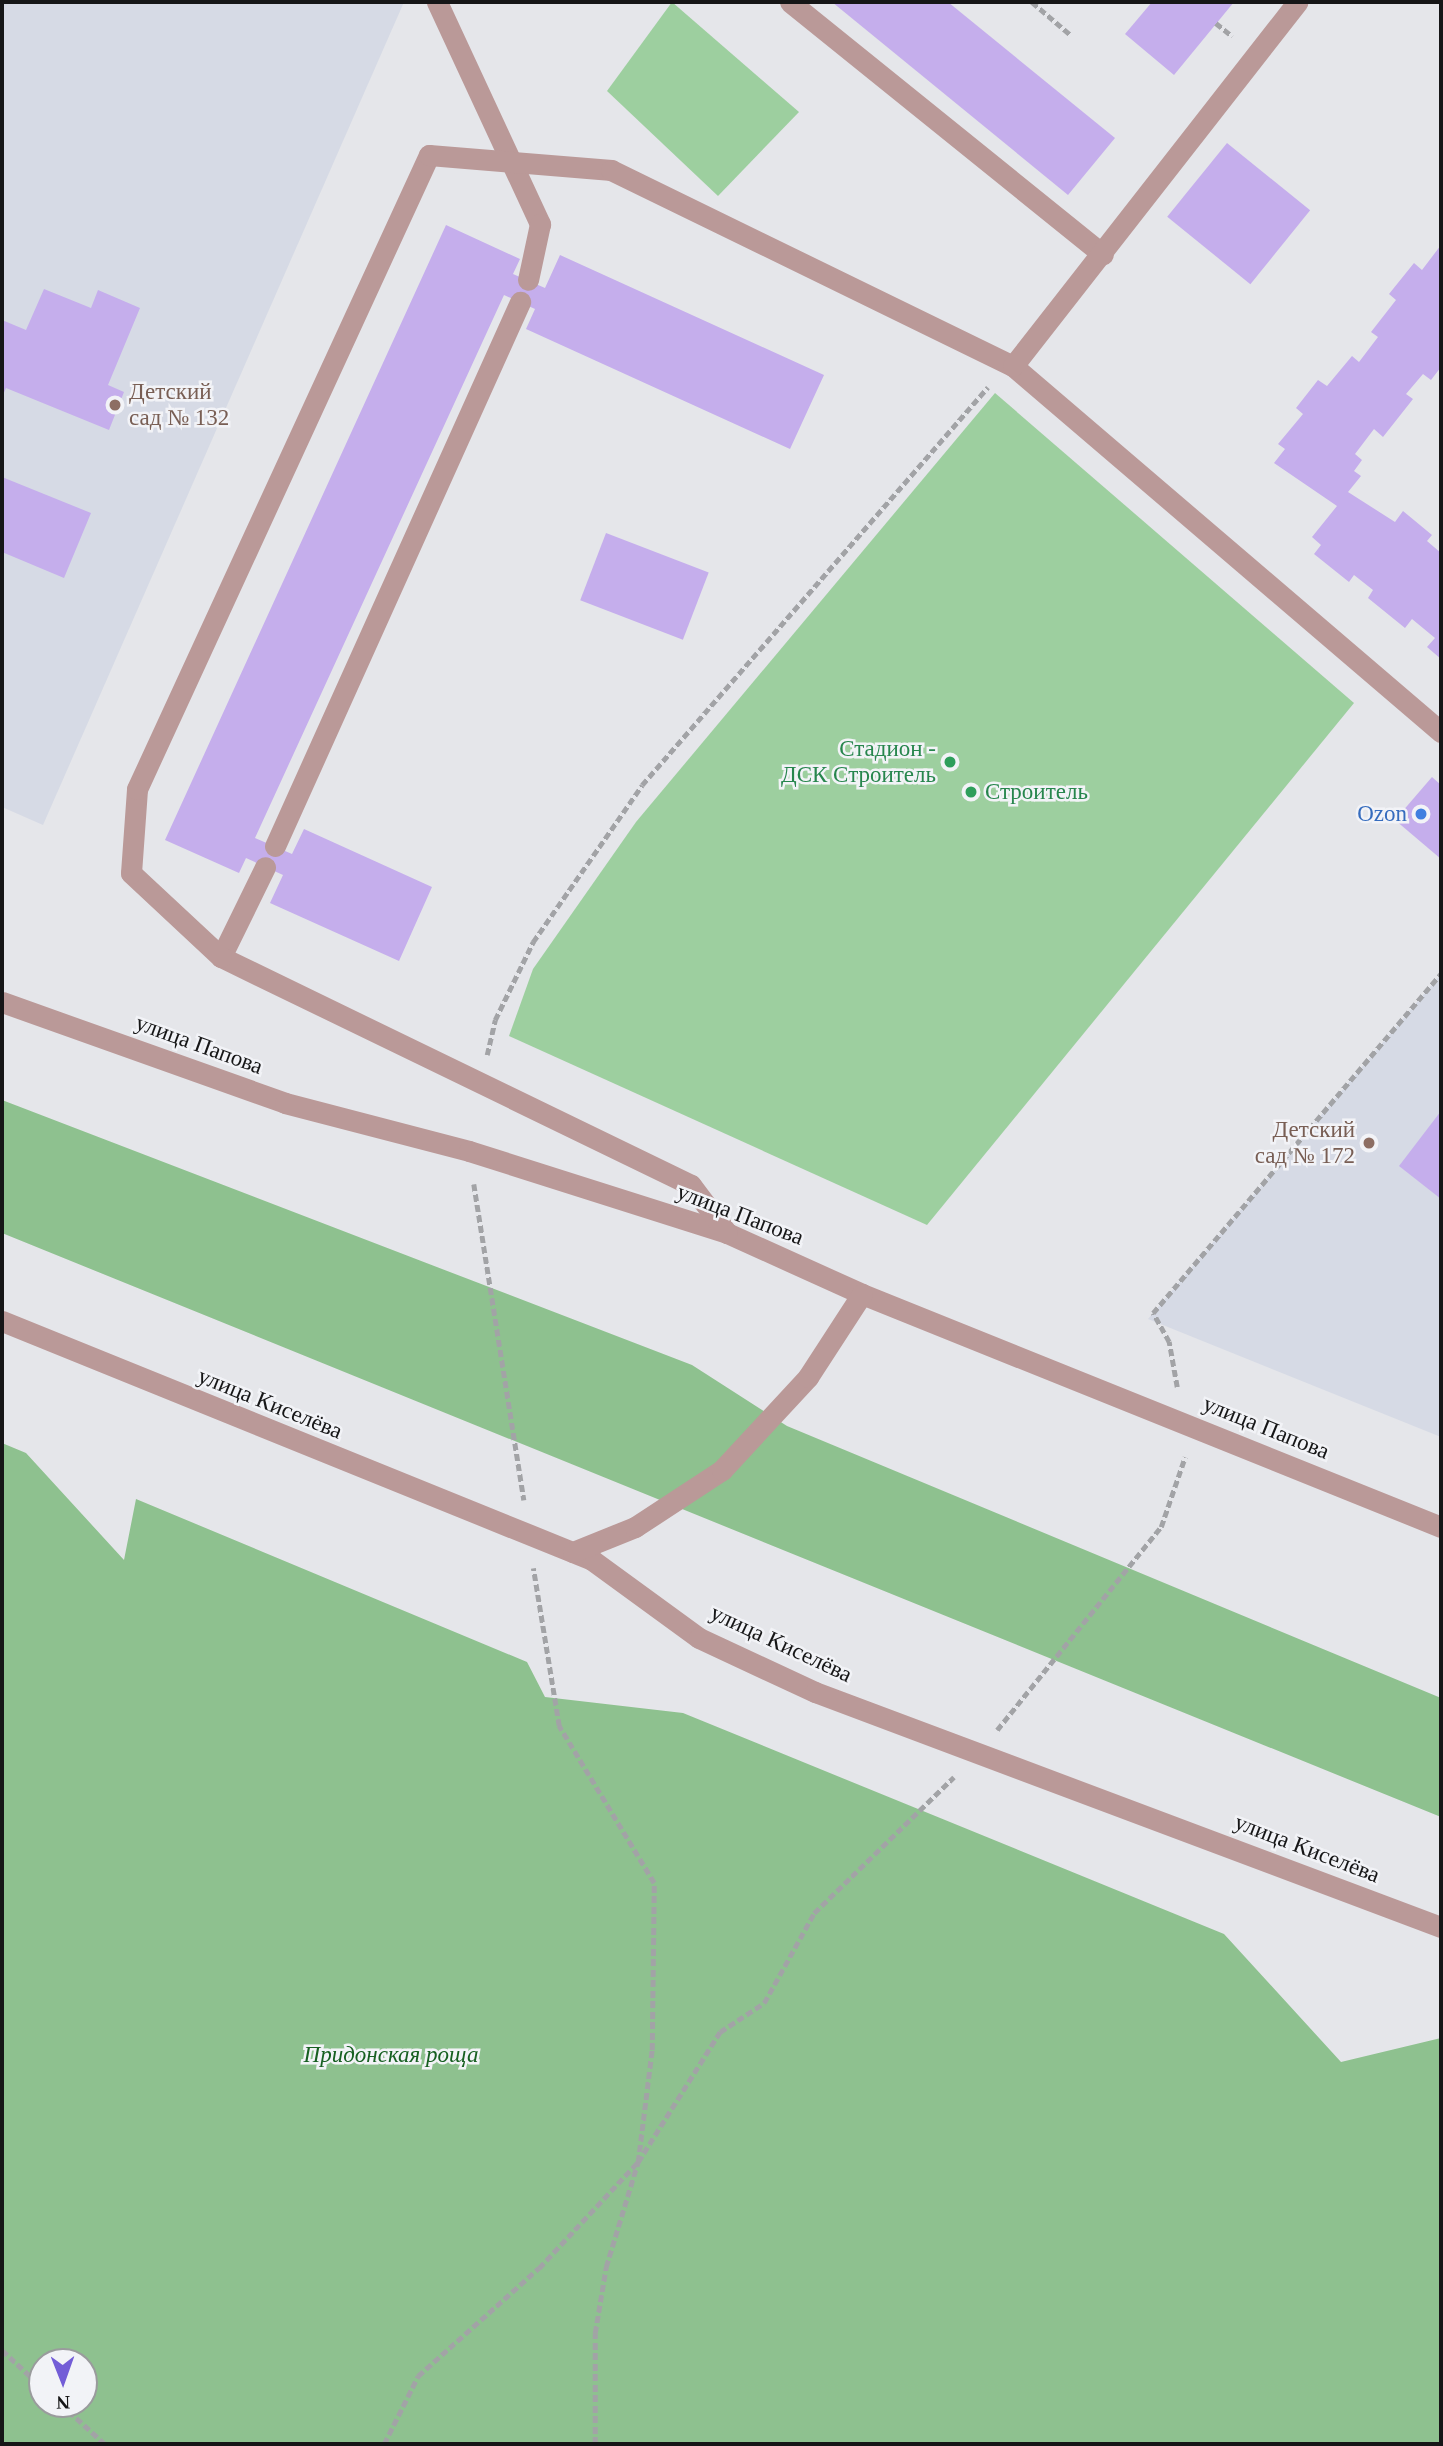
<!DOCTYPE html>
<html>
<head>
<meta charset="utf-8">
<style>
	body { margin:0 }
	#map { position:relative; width:1443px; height:2446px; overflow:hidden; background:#e5e6ea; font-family:"Times New Roman",serif }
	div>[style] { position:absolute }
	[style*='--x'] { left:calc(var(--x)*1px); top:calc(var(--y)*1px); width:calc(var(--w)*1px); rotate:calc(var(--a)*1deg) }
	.built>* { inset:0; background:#d6dae5 }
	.green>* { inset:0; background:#9dcf9f }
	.forest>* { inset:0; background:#8ec18f }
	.building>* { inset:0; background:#c5aeec; transform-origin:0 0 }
	.path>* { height:4.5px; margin-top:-2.25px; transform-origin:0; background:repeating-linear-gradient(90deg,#a2a3a6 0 7px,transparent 0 10.5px) }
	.minor>* { height:21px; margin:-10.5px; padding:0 10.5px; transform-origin:10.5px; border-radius:10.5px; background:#ba9998 }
	.dots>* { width:19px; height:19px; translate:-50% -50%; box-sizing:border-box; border:4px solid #f2f3f7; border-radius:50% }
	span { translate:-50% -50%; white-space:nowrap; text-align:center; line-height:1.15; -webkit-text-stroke:5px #f2f3f7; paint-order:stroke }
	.education-label { font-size:23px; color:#785e54 }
	.left { translate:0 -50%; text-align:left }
	.right { translate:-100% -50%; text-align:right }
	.leisure-label { font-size:23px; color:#27864d }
	.shop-label { font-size:23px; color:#366cbe }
	.street-label { font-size:23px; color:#161617 }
	.park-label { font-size:23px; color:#176021; font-style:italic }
	.frame { position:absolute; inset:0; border:4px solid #161617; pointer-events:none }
	.north { position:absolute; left:28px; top:2348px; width:70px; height:70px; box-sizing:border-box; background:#f2f3f7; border:2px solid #9a9b9d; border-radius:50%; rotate:179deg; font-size:19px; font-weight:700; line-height:28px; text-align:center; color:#161617 }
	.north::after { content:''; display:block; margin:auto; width:24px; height:32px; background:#735dd7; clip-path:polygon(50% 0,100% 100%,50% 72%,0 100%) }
</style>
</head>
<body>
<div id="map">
	<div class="built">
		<div style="clip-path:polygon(2px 2px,404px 2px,43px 825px,2px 807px)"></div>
		<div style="clip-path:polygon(1441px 974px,1441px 1437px,1148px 1319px)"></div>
	</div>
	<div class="green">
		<div style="clip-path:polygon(672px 2px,799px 112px,718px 196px,607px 91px)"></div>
		<div style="clip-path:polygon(995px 393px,1354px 703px,927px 1225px,509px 1036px,533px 969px,636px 822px)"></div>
	</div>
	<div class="forest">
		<div style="clip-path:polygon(2px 1100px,692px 1365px,787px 1426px,1441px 1698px,1441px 1817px,2px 1233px)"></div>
		<div style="clip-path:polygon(evenodd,2px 1443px,26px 1453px,124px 1560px,136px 1499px,527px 1662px,545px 1697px,683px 1713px,1224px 1934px,1341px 2062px,1441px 2038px,1441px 2444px,2px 2444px,2px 1443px,42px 2362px,84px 2362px,84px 2404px,42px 2404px,42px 2362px)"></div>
	</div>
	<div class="building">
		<div style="clip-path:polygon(832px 2px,948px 2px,1115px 138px,1068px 195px)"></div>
		<div style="clip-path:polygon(1152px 2px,1234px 2px,1174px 75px,1125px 34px)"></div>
		<div style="left:1227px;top:143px;width:107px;height:95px;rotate:39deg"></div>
		<div style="clip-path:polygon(446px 225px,520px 259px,513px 274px,545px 288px,560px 255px,824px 375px,790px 449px,526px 329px,535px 309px,504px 295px,255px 838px,292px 854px,304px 829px,432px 887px,399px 961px,270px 903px,283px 875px,246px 858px,239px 873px,165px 840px)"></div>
		<div style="clip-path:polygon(1441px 245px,1441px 367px,1431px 380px,1423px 374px,1406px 394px,1413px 399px,1383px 437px,1374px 429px,1355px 454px,1362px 460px,1354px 471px,1361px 476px,1348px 492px,1395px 522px,1403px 511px,1432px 535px,1427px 541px,1441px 553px,1441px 659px,1427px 647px,1435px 638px,1412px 619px,1405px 628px,1368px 598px,1373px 590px,1354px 575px,1349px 582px,1314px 554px,1321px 545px,1312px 537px,1337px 506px,1274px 463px,1285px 449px,1278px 444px,1303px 414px,1296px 408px,1318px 380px,1327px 386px,1352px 356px,1359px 362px,1378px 337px,1371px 332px,1396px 300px,1389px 294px,1414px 263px,1422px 270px)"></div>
		<div style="clip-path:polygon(44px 289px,91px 308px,98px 290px,140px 308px,108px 385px,124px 392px,109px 430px,6px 388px,2px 397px,2px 320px,26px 330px)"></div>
		<div style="clip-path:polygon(2px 477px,91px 513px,64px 578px,2px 552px)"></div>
		<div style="left:606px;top:533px;width:110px;height:72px;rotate:21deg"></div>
		<div style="clip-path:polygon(1432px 777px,1441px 785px,1441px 859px,1395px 820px)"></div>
		<div style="clip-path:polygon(1441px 1111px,1441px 1199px,1399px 1166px)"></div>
	</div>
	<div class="path">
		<div style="--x:1032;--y:2;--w:52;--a:40.4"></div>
		<div style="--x:1216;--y:23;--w:21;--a:39"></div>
		<div style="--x:487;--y:1055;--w:36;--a:-77"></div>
		<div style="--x:495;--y:1020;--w:87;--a:-64"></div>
		<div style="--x:533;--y:942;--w:191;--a:-55.2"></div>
		<div style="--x:642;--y:785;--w:527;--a:-49"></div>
		<div style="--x:474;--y:1184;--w:320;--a:81"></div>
		<div style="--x:1177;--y:1387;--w:46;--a:-100.1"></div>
		<div style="--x:1169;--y:1342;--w:33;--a:-119"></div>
		<div style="--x:1153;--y:1313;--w:446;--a:-49.7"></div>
		<div style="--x:997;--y:1730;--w:261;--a:-51.1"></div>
		<div style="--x:1161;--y:1527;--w:74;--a:-71.1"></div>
		<div style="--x:2;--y:2350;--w:54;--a:42.8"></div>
		<div style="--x:61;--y:2404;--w:59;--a:42.3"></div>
		<div style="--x:384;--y:2444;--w:76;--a:-63.4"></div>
		<div style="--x:418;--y:2376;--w:162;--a:-41.8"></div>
		<div style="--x:539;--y:2268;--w:145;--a:-47"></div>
		<div style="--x:638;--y:2162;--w:113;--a:-82.9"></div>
		<div style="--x:652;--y:2050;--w:167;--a:-89.3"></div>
		<div style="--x:654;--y:1883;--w:184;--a:-121.2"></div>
		<div style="--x:559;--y:1726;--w:160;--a:-99.3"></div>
		<div style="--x:595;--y:2444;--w:111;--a:-90"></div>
		<div style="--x:595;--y:2333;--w:67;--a:-80.5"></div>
		<div style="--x:606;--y:2267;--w:110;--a:-73.1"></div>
		<div style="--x:638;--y:2162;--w:154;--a:-57.8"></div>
		<div style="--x:720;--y:2032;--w:53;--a:-33.4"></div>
		<div style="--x:764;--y:2003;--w:103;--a:-60.9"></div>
		<div style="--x:814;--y:1913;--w:195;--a:-44.2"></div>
	</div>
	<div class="minor">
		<div style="--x:437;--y:2;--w:245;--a:65.1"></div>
		<div style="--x:540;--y:224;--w:57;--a:102.1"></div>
		<div style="--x:790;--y:2;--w:402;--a:38.9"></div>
		<div style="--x:1013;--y:366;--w:563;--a:40.54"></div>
		<div style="--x:275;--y:846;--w:597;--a:-65.75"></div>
		<div style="--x:221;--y:957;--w:100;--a:-63.9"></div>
		<div style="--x:2;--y:1002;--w:300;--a:19.6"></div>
		<div style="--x:285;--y:1103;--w:190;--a:14.6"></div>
		<div style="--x:469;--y:1151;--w:271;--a:17.6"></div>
		<div style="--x:727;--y:1233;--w:148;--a:24.3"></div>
		<div style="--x:862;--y:1294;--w:624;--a:21.92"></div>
		<div style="--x:727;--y:1233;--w:60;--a:-126.9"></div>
		<div style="--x:691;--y:1185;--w:522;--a:-154.12"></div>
		<div style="--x:221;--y:957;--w:123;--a:-137"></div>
		<div style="--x:131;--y:873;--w:84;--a:-85.9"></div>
		<div style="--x:137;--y:789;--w:698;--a:-65.27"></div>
		<div style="--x:429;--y:155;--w:183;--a:4.7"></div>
		<div style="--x:611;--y:170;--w:447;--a:26"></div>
		<div style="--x:1013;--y:366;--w:462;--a:-52"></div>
		<div style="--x:2;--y:1321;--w:637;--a:22.05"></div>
		<div style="--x:592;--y:1560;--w:132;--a:36.1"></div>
		<div style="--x:699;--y:1638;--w:128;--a:25"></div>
		<div style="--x:815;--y:1692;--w:669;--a:20.58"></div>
		<div style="--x:573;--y:1552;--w:67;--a:-22"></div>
		<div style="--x:635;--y:1527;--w:104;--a:-33.2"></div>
		<div style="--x:722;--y:1470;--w:127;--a:-47.2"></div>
		<div style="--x:808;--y:1377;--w:99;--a:-57"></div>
	</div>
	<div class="dots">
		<div style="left:115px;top:405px;background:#8d6e63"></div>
		<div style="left:950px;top:762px;background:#2e9e5b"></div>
		<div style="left:971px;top:792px;background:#2e9e5b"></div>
		<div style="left:1421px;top:814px;background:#3f7fe0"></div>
		<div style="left:1369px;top:1143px;background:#8d6e63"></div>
	</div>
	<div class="education-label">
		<span class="left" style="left:129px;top:405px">Детский<br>сад № 132</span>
		<span class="right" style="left:1355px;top:1143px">Детский<br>сад № 172</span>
	</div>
	<div class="leisure-label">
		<span class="right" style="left:936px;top:762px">Стадион -<br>ДСК Строитель</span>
		<span class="left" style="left:985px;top:792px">Строитель</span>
	</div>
	<div class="shop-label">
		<span class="right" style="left:1407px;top:814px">Ozon</span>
	</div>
	<div class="street-label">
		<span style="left:199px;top:1045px;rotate:20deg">улица Папова</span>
		<span style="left:740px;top:1215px;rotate:21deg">улица Папова</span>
		<span style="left:270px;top:1404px;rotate:22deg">улица Киселёва</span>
		<span style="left:1266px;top:1428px;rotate:22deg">улица Папова</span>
		<span style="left:781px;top:1644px;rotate:25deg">улица Киселёва</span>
		<span style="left:1307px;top:1849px;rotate:21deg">улица Киселёва</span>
	</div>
	<div class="park-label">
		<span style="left:391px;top:2055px">Придонская роща</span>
	</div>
	<div class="frame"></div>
	<div class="north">N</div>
</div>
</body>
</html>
